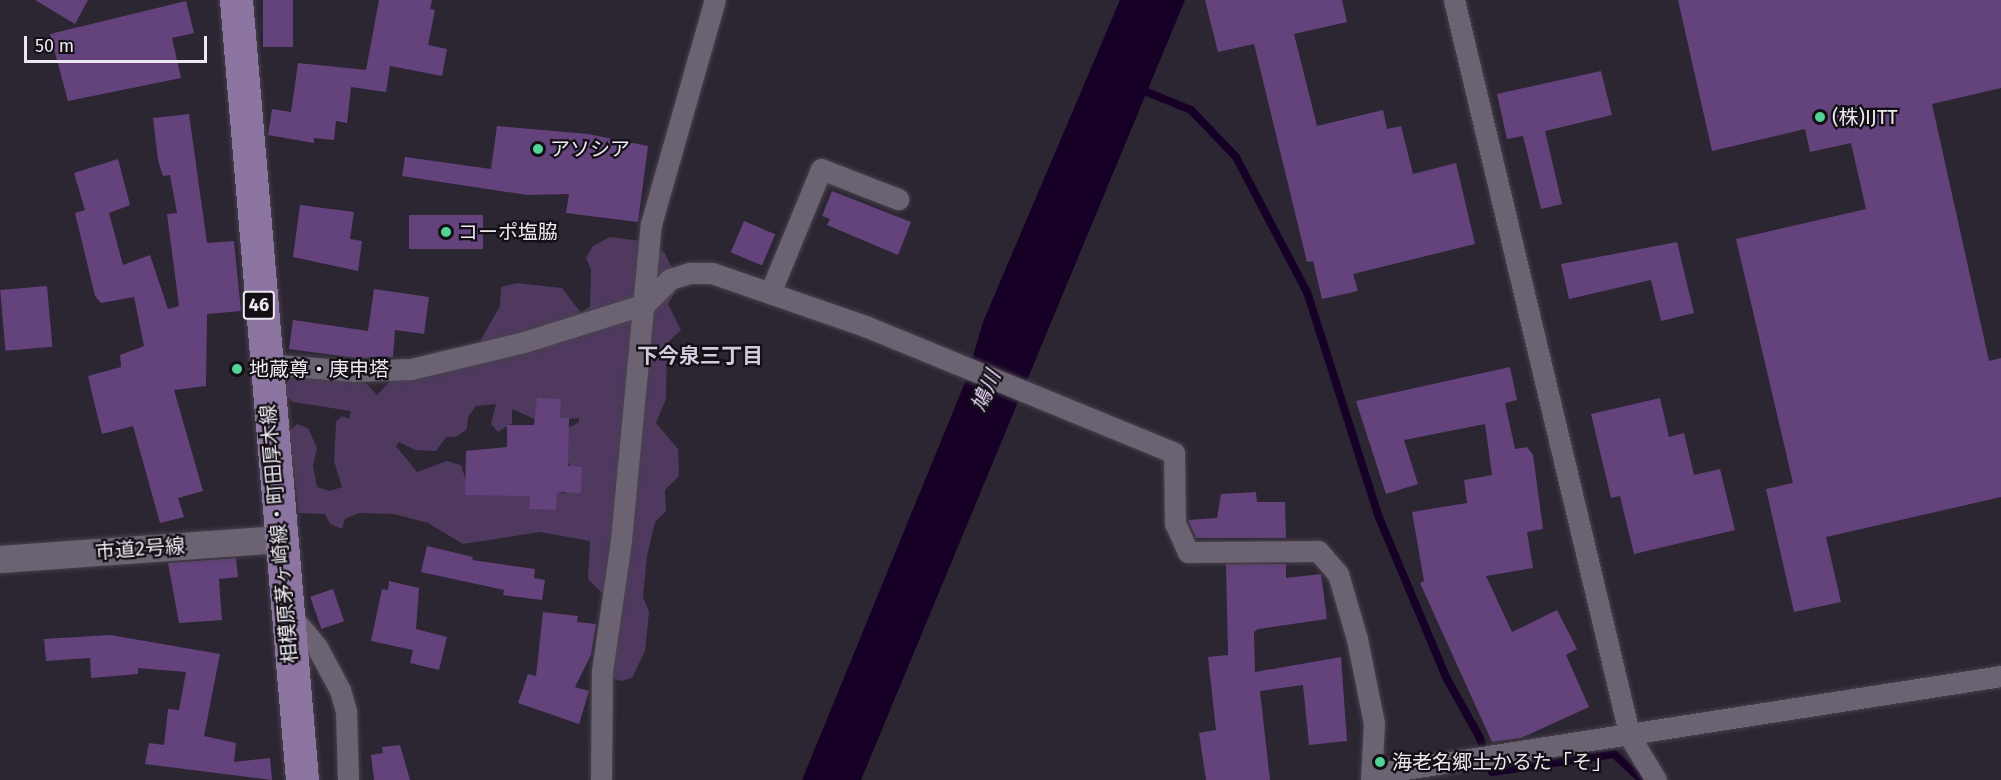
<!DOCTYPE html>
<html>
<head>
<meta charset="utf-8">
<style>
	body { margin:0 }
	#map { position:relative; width:2001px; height:780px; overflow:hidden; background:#2c2532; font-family:"Fira Sans","Noto Sans JP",sans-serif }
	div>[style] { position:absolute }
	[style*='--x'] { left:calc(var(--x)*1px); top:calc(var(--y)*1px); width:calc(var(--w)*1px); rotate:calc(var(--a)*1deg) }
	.green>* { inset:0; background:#4f395f }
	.water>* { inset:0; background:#170026 }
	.stream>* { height:8px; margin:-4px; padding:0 4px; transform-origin:4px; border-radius:4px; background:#170026 }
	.building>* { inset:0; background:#64437d; transform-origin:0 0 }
	.roads { filter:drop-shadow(0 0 2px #48424d) drop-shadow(0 0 2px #48424d) }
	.minor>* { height:21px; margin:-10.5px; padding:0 10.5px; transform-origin:10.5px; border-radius:10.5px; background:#6b6372 }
	.tertiary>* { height:27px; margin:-13.5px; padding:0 13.5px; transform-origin:13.5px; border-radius:13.5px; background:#6b6372 }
	.primary>* { height:33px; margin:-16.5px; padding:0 16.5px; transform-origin:16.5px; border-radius:16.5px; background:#8d75a1 }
	.dots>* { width:16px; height:16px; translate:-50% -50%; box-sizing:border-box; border:3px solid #120f15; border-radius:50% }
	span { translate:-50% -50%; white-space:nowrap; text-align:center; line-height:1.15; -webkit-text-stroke:4.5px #120f15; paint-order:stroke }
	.shield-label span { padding:2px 4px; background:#120f15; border:2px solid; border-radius:4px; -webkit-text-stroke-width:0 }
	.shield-label { font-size:18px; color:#ece7f0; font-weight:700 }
	.poi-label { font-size:20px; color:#ece7f0 }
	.left { translate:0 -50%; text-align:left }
	.street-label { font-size:20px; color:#ece7f0 }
	.neighbourhood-label { font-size:21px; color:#d3cadb; font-weight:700 }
	.water-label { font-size:21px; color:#eedbfe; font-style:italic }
	.scale { position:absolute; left:24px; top:36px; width:183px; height:27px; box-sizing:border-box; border:3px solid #ece7f0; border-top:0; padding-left:8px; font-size:18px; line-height:21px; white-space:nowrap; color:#ece7f0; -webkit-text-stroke:4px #120f15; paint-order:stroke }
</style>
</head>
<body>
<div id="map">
	<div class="green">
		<div style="clip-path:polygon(evenodd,610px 237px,641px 241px,664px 252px,674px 272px,675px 291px,668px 304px,681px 330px,667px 343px,666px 399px,656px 423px,678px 449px,679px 476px,665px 490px,666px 511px,655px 522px,647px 556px,643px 597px,649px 612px,645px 651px,632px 678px,621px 681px,610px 677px,603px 594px,588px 579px,590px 541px,540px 532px,463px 544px,428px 523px,394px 514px,359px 513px,345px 519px,342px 529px,330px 524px,325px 514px,299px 513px,289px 432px,297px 424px,308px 428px,317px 448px,313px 466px,317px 487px,330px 491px,342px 487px,334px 461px,336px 422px,342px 416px,349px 419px,351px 411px,293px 402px,283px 392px,291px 376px,355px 381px,367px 384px,377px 395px,406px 365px,440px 350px,478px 345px,500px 306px,501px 287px,517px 283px,562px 288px,581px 313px,590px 307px,591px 269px,586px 258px,593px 246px,610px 237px,496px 404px,491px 424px,498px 432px,512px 423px,512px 409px,539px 421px,579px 418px,579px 422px,557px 434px,572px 472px,568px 492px,562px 494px,557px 487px,467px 484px,461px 465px,447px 461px,417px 472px,396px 446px,399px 442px,415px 450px,436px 451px,446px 437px,456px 437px,467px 429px,468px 417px,476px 406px,496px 404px)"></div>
	</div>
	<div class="water">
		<div style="clip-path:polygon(1120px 0,1185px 0,861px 780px,802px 780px,966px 380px,983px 322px)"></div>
	</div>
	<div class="stream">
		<div style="--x:1137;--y:88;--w:58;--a:22.2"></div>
		<div style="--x:1191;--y:110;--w:65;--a:46.2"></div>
		<div style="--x:1236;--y:157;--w:153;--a:62.3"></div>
		<div style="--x:1307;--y:292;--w:234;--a:72.3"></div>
		<div style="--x:1378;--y:515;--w:178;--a:67.2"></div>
		<div style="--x:1447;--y:679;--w:65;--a:60.7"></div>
		<div style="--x:1479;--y:736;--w:38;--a:70"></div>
		<div style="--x:1492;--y:772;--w:123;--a:-8.4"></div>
		<div style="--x:1614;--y:754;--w:38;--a:43"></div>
	</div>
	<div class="building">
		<div style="clip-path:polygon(35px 0,88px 0,75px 24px)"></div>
		<div style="left:263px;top:0;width:30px;height:47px"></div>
		<div style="clip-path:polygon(379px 0,432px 0,430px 9px,435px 10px,428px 45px,447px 49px,442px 76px,390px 66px,386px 92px,351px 87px,347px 123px,336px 121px,334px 140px,314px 138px,314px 143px,268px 135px,272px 109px,291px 112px,298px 63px,366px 70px)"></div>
		<div style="clip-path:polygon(1205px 0,1342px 0,1347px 22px,1294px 34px,1317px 126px,1383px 110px,1387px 129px,1401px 126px,1413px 174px,1456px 163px,1475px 244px,1353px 274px,1358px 291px,1322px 299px,1313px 261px,1307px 262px,1254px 44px,1218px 52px)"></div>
		<div style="clip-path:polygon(1678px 0,2001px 0,2001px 88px,1932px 104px,1989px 361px,2001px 358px,2001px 497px,1826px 537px,1841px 602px,1794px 612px,1766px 489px,1793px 483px,1736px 239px,1866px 209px,1851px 143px,1810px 152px,1805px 129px,1712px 151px)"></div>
		<div style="clip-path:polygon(186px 1px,194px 33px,172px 38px,181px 78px,68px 101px,50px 34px)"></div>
		<div style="clip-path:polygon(1601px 71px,1612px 115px,1545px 131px,1562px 204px,1541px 209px,1523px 136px,1507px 139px,1497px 94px)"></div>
		<div style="clip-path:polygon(189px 114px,207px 243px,234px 241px,241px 311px,207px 314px,206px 386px,174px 390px,203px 491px,178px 498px,184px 517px,160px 523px,133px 426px,102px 434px,94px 402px,88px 376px,121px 367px,120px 355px,144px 346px,134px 297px,101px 303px,95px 296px,75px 213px,85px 210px,74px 173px,118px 159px,130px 205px,109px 213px,123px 265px,150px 255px,168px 309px,179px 306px,167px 214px,177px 213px,170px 175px,163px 176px,158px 160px,153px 118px)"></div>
		<div style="clip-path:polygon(497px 126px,588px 134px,648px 146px,638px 222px,566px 213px,569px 194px,527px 195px,402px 176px,405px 157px,491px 169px)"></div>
		<div style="clip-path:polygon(832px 191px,911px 222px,898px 255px,827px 225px,830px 219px,822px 216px)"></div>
		<div style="clip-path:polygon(300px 205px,354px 212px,350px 239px,362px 241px,358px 271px,293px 257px)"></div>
		<div style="left:483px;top:215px;width:34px;height:74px;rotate:90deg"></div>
		<div style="left:744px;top:221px;width:34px;height:34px;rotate:23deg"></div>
		<div style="clip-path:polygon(1677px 242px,1694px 313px,1661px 321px,1651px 280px,1569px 299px,1561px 264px)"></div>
		<div style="left:47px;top:286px;width:61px;height:47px;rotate:85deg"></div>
		<div style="clip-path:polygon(374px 289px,429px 297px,424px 334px,395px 330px,393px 357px,356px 358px,289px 349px,293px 320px,368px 331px)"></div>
		<div style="clip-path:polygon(1510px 367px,1517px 400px,1505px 403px,1515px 449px,1527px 447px,1533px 455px,1543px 529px,1527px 532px,1533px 568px,1486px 576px,1512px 632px,1557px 610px,1577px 649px,1566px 655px,1589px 707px,1521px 738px,1492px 742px,1420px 583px,1424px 581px,1412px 512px,1467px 503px,1464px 480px,1492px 475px,1485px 424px,1404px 440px,1418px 484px,1386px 494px,1356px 401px)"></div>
		<div style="clip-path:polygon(537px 398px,561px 399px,560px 418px,569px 418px,568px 466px,582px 467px,581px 493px,557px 492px,556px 510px,529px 509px,530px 496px,465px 495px,466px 451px,507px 447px,507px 425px,534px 425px)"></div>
		<div style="clip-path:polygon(1660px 398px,1669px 437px,1684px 433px,1694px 475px,1720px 469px,1735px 530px,1634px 554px,1620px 496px,1611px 498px,1591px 414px)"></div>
		<div style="clip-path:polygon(1256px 492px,1257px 502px,1285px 502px,1286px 538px,1196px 538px,1188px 520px,1217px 518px,1221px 494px)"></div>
		<div style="clip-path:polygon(427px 546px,473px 557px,472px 560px,535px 569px,534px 578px,545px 580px,542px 600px,503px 595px,504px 590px,421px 572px)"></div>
		<div style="clip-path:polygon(236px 558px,238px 577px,219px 579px,222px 620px,179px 623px,168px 563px)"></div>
		<div style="clip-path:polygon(1226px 564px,1286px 564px,1286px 578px,1321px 574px,1327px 619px,1258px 629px,1254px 632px,1255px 672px,1341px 657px,1347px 741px,1309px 745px,1303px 685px,1260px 691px,1270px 780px,1206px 780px,1199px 733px,1216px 730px,1208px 657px,1228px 655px)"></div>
		<div style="clip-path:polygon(389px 581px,419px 588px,416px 629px,447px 637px,439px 670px,410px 663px,413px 650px,371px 641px,382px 589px,388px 590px)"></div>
		<div style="left:333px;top:589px;width:34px;height:24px;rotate:71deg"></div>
		<div style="clip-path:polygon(543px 612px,578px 616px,577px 622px,596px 624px,591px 655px,575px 687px,589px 691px,579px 724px,518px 703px,528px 674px,536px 676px)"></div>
		<div style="clip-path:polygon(110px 635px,220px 654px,204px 736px,236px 743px,234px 762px,270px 758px,272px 780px,145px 764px,149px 743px,164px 745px,168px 709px,179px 710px,186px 672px,138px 668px,138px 674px,91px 678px,90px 658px,46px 661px,44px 639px)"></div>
		<div style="clip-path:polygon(400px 745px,410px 780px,374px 780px,371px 755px,383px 753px,382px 747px)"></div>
	</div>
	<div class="roads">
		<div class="minor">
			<div style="--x:1454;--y:0;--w:758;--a:76.57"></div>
			<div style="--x:1630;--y:737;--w:50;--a:58.8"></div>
			<div style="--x:770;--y:293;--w:134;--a:-67.6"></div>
			<div style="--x:821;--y:169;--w:83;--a:21.3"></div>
			<div style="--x:264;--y:364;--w:90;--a:4.4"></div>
			<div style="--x:354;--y:371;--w:57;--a:-2"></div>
			<div style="--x:411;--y:369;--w:116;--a:-13.4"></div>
			<div style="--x:524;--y:342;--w:127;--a:-17.4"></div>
			<div style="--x:645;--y:304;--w:35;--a:-45"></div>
			<div style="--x:670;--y:279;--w:21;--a:-17"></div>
			<div style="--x:690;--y:273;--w:22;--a:0"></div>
			<div style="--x:712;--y:273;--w:162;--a:19.1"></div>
			<div style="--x:865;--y:326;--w:334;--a:22.3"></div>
			<div style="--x:1174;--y:453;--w:70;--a:89.2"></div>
			<div style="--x:1175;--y:523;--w:32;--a:66"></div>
			<div style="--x:1188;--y:552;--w:130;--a:-0.4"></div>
			<div style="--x:1318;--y:551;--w:30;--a:49"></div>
			<div style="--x:1338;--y:574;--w:68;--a:73.7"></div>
			<div style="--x:1357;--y:639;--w:86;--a:78.6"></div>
			<div style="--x:1374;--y:723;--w:57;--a:93"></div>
			<div style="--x:289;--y:613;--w:44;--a:50.5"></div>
			<div style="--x:317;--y:647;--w:49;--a:61.9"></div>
			<div style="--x:340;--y:690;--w:22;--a:74"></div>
			<div style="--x:346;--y:711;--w:69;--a:88.3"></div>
			<div style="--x:1373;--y:774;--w:636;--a:-8.87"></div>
			<div style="--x:601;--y:780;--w:109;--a:-89.5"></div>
			<div style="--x:602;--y:671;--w:132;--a:-81.7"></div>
			<div style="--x:621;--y:540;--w:317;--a:-84.6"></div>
			<div style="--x:651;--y:224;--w:233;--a:-74.1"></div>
		</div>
		<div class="tertiary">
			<div style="--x:0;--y:559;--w:281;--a:-4.1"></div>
		</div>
		<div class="primary">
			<div style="--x:236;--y:0;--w:783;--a:85.16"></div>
		</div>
	</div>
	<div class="dots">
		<div style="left:1820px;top:117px;background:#54d396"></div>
		<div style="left:538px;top:149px;background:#54d396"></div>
		<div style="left:446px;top:232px;background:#54d396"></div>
		<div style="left:237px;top:369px;background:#54d396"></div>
		<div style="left:1380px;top:762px;background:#54d396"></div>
	</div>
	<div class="shield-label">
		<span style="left:259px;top:305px">46</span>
	</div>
	<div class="poi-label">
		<span class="left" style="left:1832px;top:117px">(株)IJTT</span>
		<span class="left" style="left:550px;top:149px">アソシア</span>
		<span class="left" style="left:458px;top:232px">コーポ塩脇</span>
		<span class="left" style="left:249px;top:369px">地蔵尊・庚申塔</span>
		<span class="left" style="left:1392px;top:762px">海老名郷土かるた「そ」</span>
	</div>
	<div class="street-label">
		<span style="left:279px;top:534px;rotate:-95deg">相模原茅ヶ崎線・町田厚木線</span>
		<span style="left:140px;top:549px;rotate:-4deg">市道2号線</span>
	</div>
	<div class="neighbourhood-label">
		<span style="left:700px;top:356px">下今泉三丁目</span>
	</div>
	<div class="water-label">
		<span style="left:986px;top:391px;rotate:-67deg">鳩川</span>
	</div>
	<div class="scale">50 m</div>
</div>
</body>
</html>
